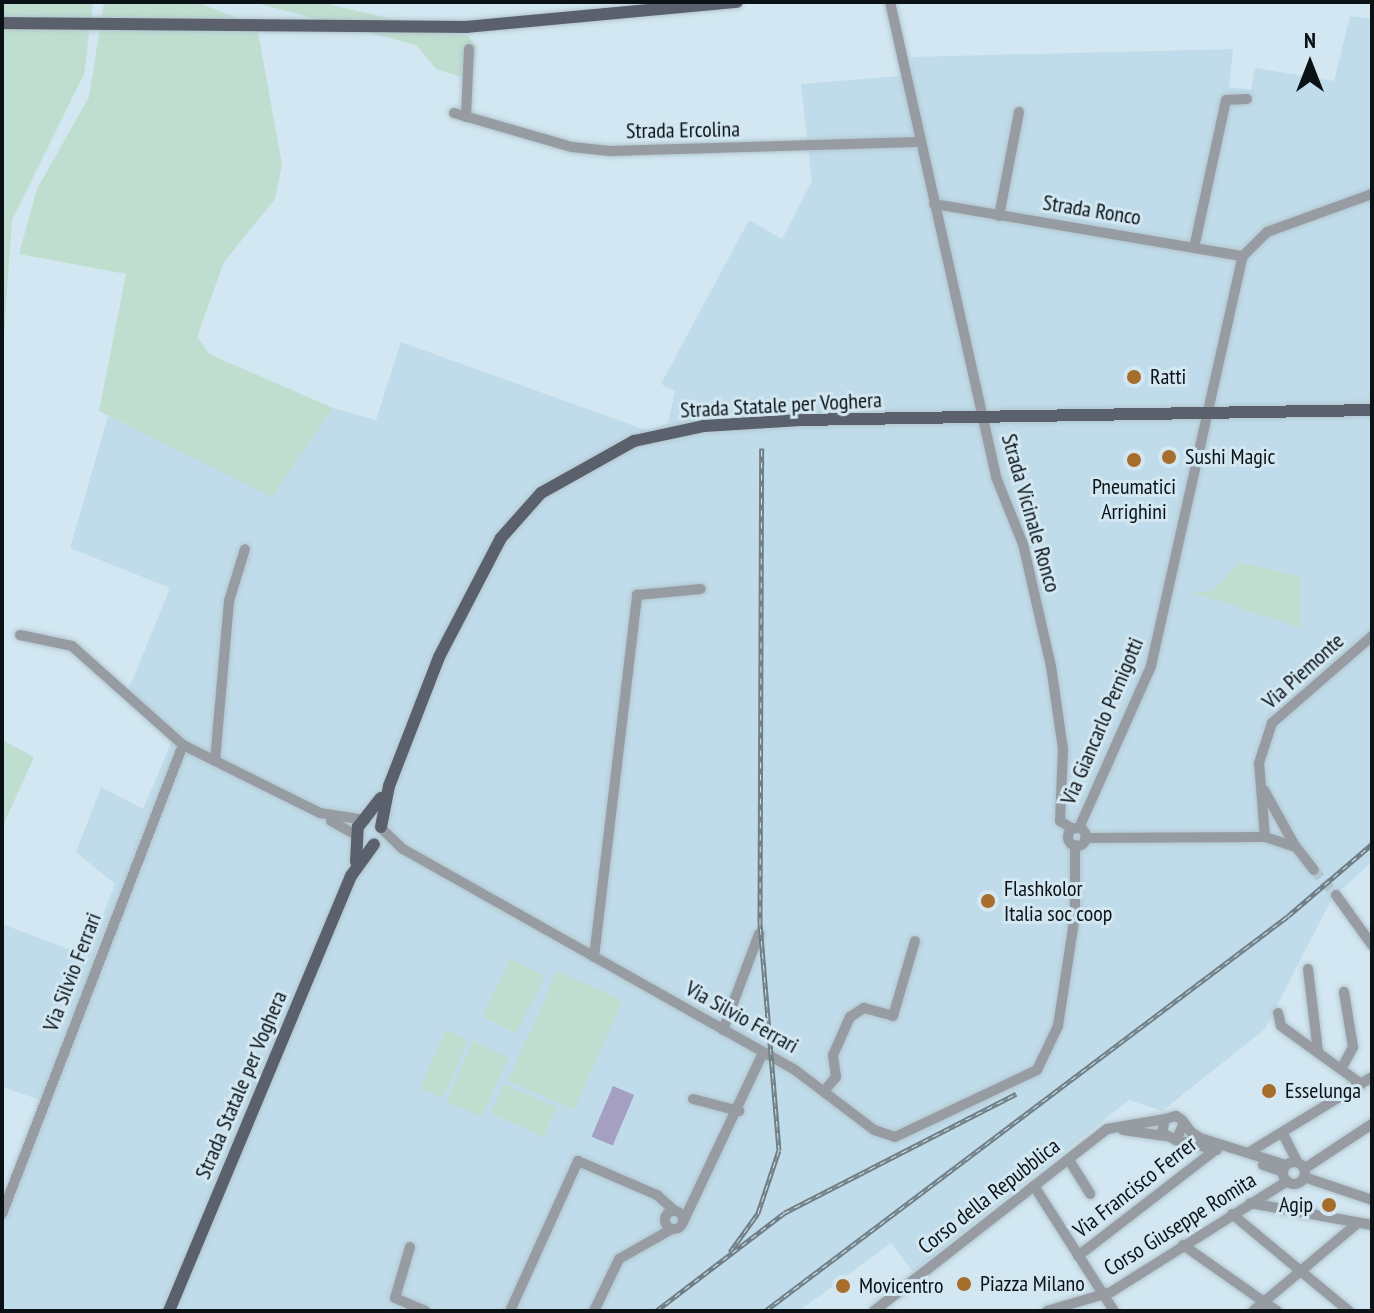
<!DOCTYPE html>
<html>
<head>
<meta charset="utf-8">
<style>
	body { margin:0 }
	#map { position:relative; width:1374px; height:1313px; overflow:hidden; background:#d2e7f1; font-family:"PT Sans Narrow",sans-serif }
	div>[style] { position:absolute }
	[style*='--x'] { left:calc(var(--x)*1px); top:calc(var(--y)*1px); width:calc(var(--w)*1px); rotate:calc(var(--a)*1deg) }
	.built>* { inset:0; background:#c0dcea }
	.green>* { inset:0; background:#bfdecf; transform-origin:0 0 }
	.water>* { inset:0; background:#a59fc2; transform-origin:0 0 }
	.minor-tunnel>* { height:10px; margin-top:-5px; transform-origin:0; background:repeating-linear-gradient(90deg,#b4c7d0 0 10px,transparent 0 15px) }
	.roads { filter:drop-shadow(0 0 2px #b2c5ce) drop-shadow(0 0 2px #b2c5ce) }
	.minor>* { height:10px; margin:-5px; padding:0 5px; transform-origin:5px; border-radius:5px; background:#979ca3 }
	.minor>.ring { margin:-5px; padding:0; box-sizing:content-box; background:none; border:10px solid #979ca3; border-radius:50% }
	.major>* { height:12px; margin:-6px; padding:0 6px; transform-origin:6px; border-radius:6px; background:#5a616d }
	.rail>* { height:5px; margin-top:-2.5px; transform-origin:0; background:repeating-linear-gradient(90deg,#d2e7f1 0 6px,#718087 0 12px); box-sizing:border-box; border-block:2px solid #718087 }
	.dots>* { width:22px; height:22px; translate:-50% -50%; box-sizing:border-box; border:4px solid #d2e7f1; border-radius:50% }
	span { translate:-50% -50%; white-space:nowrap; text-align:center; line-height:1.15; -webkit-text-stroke:6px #d2e7f1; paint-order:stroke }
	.street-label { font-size:22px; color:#0b1216 }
	.poi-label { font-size:22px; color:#0b1216 }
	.left { translate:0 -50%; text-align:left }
	.right { translate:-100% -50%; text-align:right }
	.frame { position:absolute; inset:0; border:4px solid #0b1216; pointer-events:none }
	.north { position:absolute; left:1270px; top:24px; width:80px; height:80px; -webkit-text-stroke:6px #d2e7f1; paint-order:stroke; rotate:0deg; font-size:22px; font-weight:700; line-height:32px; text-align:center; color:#0b1216 }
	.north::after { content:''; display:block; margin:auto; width:28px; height:36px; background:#0b1216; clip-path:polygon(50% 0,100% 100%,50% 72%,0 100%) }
</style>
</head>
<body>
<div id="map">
	<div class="built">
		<div style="clip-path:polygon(1350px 16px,1372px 19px,1372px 862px,1332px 898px,1265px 1029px,1162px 1111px,1129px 1100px,913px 1272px,891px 1243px,799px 1311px,2px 1311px,2px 1225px,49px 1103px,2px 1087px,2px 924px,87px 956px,115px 884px,76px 852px,101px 787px,143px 809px,171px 743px,126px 696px,170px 588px,70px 548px,108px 416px,272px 495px,333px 408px,376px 420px,401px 342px,646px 430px,668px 424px,675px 391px,661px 384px,749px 220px,782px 239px,812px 181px,801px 84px,913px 75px,911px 57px,1233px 49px,1229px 87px,1251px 90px,1255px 68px,1334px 81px)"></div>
	</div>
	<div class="green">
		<div style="clip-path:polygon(2px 2px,93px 2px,84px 74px,12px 220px,2px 364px)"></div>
		<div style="clip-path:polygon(104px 2px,196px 2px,257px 26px,282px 165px,275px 199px,224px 262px,197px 337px,209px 354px,333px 408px,272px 497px,99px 411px,126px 274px,19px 254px,37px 189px,89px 97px)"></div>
		<div style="clip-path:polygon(252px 2px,318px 2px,468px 36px,477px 47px,471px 80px,436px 69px,416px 45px)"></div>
		<div style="clip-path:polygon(1240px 562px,1300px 576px,1301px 628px,1191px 592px,1211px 592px)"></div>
		<div style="clip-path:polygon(2px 740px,34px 757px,2px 828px)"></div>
		<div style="left:511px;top:959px;width:38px;height:64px;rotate:27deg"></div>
		<div style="left:557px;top:971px;width:72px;height:120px;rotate:24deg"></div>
		<div style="left:445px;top:1030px;width:25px;height:63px;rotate:23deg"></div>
		<div style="left:473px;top:1041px;width:39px;height:66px;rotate:24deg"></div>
		<div style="left:504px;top:1084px;width:58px;height:32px;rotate:24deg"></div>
	</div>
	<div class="water">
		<div style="left:613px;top:1086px;width:23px;height:55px;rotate:23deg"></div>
	</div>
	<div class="minor-tunnel">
		<div style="--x:1314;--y:870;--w:33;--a:49"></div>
	</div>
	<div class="roads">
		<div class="minor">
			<div style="--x:890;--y:2;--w:487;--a:77.4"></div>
			<div style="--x:996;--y:477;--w:72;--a:68.1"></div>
			<div style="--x:1023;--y:544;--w:125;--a:77.1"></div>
			<div style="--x:1051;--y:666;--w:84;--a:81.8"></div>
			<div style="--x:1063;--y:749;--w:72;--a:92.4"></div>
			<div style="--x:1060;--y:821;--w:15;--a:32"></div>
			<div style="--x:454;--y:113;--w:123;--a:16.1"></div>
			<div style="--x:572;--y:147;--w:38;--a:6"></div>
			<div style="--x:610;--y:151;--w:307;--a:-1.7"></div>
			<div style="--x:466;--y:117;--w:68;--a:-87.5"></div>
			<div style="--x:934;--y:204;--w:313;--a:9.6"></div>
			<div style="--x:999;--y:216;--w:106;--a:-79.1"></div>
			<div style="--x:1194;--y:248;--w:151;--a:-77.8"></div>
			<div style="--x:1226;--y:100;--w:21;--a:-3"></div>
			<div style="--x:20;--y:635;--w:53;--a:11.9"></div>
			<div style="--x:72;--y:646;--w:149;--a:41.7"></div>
			<div style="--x:183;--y:745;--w:153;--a:26.4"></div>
			<div style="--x:320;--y:813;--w:46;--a:8.8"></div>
			<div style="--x:215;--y:761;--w:161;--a:-85"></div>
			<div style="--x:229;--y:601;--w:54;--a:-72.9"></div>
			<div style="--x:1264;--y:790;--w:64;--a:61"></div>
			<div style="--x:331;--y:821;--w:31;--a:29"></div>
			<div style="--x:1079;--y:828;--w:177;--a:-66"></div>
			<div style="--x:1151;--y:666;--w:420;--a:-77.4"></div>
			<div style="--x:1243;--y:256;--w:34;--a:-45"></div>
			<div style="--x:1267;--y:232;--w:112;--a:-19.9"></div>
			<div class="ring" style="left:1068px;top:828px;width:8px;height:8px"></div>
			<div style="--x:382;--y:829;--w:29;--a:44"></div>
			<div style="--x:403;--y:849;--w:450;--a:29.4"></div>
			<div style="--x:795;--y:1070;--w:99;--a:37.2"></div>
			<div style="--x:874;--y:1130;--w:22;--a:18"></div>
			<div style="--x:895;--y:1137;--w:157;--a:-25.3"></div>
			<div style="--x:1037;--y:1070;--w:49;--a:-64.5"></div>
			<div style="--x:1058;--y:1026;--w:112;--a:-81.3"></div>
			<div style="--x:1075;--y:915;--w:70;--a:-90"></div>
			<div style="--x:1265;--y:837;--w:74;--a:-94.6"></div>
			<div style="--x:1259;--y:763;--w:42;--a:-72"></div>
			<div style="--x:1272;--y:723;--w:133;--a:-41"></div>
			<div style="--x:1085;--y:838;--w:180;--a:-0.3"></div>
			<div style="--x:1265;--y:837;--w:33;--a:18"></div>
			<div style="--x:1296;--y:847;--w:29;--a:52"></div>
			<div style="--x:1336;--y:895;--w:62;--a:54.2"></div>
			<div style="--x:594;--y:957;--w:365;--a:-83.2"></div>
			<div style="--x:637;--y:595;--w:64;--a:-5.4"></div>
			<div style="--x:1308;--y:969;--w:84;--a:83.1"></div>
			<div style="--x:1278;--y:1013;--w:13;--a:77"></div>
			<div style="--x:1281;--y:1026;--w:99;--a:35.9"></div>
			<div style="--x:723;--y:1030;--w:103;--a:-69.4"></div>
			<div style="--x:1341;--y:1069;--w:25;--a:-61"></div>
			<div style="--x:1353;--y:1047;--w:56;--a:-99.3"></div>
			<div style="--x:825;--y:1090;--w:17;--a:-50"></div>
			<div style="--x:836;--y:1077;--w:22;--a:-98"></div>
			<div style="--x:833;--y:1055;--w:42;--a:-65.9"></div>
			<div style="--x:850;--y:1017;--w:17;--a:-33"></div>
			<div style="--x:864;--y:1008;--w:30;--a:15"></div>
			<div style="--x:893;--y:1016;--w:78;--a:-73.7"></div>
			<div style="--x:693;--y:1099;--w:48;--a:14.6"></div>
			<div style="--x:1184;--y:1123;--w:19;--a:115"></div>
			<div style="--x:1176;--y:1140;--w:16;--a:-153"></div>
			<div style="--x:1162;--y:1133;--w:14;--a:-78"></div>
			<div style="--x:1165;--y:1119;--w:11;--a:-15"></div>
			<div style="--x:1176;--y:1116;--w:7;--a:34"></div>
			<div style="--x:1182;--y:1120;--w:15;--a:53"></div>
			<div style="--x:1191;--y:1132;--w:11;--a:34"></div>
			<div style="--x:1200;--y:1138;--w:90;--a:17.4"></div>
			<div style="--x:1123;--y:1130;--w:41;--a:8.3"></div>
			<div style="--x:1283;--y:1134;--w:31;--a:63"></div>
			<div style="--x:1176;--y:1140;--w:42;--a:13.7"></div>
			<div style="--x:1248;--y:1153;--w:145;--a:-31.5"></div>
			<div style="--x:1069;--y:1160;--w:40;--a:58"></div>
			<div class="ring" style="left:1283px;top:1162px;width:12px;height:12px"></div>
			<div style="--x:1263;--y:1165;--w:21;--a:19"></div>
			<div style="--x:1304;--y:1169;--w:82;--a:-33.5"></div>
			<div style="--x:1304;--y:1177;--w:72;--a:18.7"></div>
			<div style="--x:1034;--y:1186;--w:148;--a:57.4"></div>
			<div style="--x:1250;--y:1203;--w:124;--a:10.2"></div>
			<div class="ring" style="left:665px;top:1211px;width:8px;height:8px"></div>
			<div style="--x:2;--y:1214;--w:503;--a:-68.9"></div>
			<div style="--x:1232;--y:1214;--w:152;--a:39.7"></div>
			<div style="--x:683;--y:1222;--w:187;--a:-64.7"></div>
			<div style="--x:1183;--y:1245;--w:115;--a:35.1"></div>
			<div style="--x:410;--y:1247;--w:53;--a:106.4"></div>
			<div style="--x:395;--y:1298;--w:33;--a:23"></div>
			<div style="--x:1078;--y:1256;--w:173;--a:-37.7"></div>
			<div style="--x:510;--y:1311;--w:165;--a:-65.6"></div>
			<div style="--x:578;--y:1161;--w:86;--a:23.3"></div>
			<div style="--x:657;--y:1195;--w:24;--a:42"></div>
			<div style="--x:594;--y:1311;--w:58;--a:-64.3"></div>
			<div style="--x:619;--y:1259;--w:61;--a:-29.5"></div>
			<div style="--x:874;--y:1311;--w:296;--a:-38"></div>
			<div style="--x:1107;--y:1129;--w:59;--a:-9.8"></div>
			<div style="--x:1047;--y:1311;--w:67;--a:-16.5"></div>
			<div style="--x:1111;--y:1292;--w:208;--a:-32.2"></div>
			<div style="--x:1253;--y:1311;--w:137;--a:-40"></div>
		</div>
		<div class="major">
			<div style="--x:2;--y:23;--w:464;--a:0.5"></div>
			<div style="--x:466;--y:27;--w:272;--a:-5.3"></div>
			<div style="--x:381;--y:827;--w:42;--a:-79"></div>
			<div style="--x:389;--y:786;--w:138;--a:-68.8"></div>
			<div style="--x:439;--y:657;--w:134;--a:-62.5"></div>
			<div style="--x:501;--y:538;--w:60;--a:-48.4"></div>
			<div style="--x:541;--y:493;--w:107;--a:-29.2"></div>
			<div style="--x:634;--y:441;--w:72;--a:-12.1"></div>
			<div style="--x:704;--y:426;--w:96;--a:-3.6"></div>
			<div style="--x:800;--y:420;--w:572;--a:-1"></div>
			<div style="--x:356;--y:862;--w:35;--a:-87"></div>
			<div style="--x:358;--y:827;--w:37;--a:-52"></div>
			<div style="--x:169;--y:1311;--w:472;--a:-67.3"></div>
			<div style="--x:351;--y:876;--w:39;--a:-54"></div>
		</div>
	</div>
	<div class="rail">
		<div style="--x:730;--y:1252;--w:48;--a:-54.3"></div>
		<div style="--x:758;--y:1213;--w:66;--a:-71.6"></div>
		<div style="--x:779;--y:1150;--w:227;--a:-94.8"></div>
		<div style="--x:760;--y:924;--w:476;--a:-89.8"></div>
		<div style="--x:656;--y:1311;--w:161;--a:-37.4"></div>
		<div style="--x:784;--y:1213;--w:261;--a:-27.2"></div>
		<div style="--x:765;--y:1311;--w:655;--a:-37.06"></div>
		<div style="--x:1288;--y:916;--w:111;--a:-40.6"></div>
	</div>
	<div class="dots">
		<div style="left:1134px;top:377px;background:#a66d2b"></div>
		<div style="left:1169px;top:457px;background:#a66d2b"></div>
		<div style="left:1134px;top:460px;background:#a66d2b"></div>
		<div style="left:988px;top:901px;background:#a66d2b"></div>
		<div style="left:1269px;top:1091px;background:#a66d2b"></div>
		<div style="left:1329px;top:1205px;background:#a66d2b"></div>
		<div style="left:964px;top:1284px;background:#a66d2b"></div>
		<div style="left:843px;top:1286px;background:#a66d2b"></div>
	</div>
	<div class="street-label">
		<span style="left:683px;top:130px;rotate:-1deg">Strada Ercolina</span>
		<span style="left:1092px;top:210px;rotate:9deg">Strada Ronco</span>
		<span style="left:781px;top:405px;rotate:-3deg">Strada Statale per Voghera</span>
		<span style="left:1031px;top:513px;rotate:74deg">Strada Vicinale Ronco</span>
		<span style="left:1303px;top:671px;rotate:-42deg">Via Piemonte</span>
		<span style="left:1102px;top:721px;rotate:-67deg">Via Giancarlo Pernigotti</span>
		<span style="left:72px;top:972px;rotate:-69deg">Via Silvio Ferrari</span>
		<span style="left:742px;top:1017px;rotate:29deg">Via Silvio Ferrari</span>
		<span style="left:241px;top:1085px;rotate:-67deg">Strada Statale per Voghera</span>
		<span style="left:1135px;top:1187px;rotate:-38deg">Via Francisco Ferrer</span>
		<span style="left:989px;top:1196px;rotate:-38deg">Corso della Repubblica</span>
		<span style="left:1180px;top:1224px;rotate:-32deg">Corso Giuseppe Romita</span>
	</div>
	<div class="poi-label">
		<span class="left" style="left:1150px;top:377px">Ratti</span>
		<span class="left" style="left:1185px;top:457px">Sushi Magic</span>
		<span style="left:1134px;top:499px">Pneumatici<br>Arrighini</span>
		<span class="left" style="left:1004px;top:901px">Flashkolor<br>Italia soc coop</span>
		<span class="left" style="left:1285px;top:1091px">Esselunga</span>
		<span class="right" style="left:1313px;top:1205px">Agip</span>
		<span class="left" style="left:980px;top:1284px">Piazza Milano</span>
		<span class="left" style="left:859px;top:1286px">Movicentro</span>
	</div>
	<div class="frame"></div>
	<div class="north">N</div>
</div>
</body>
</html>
